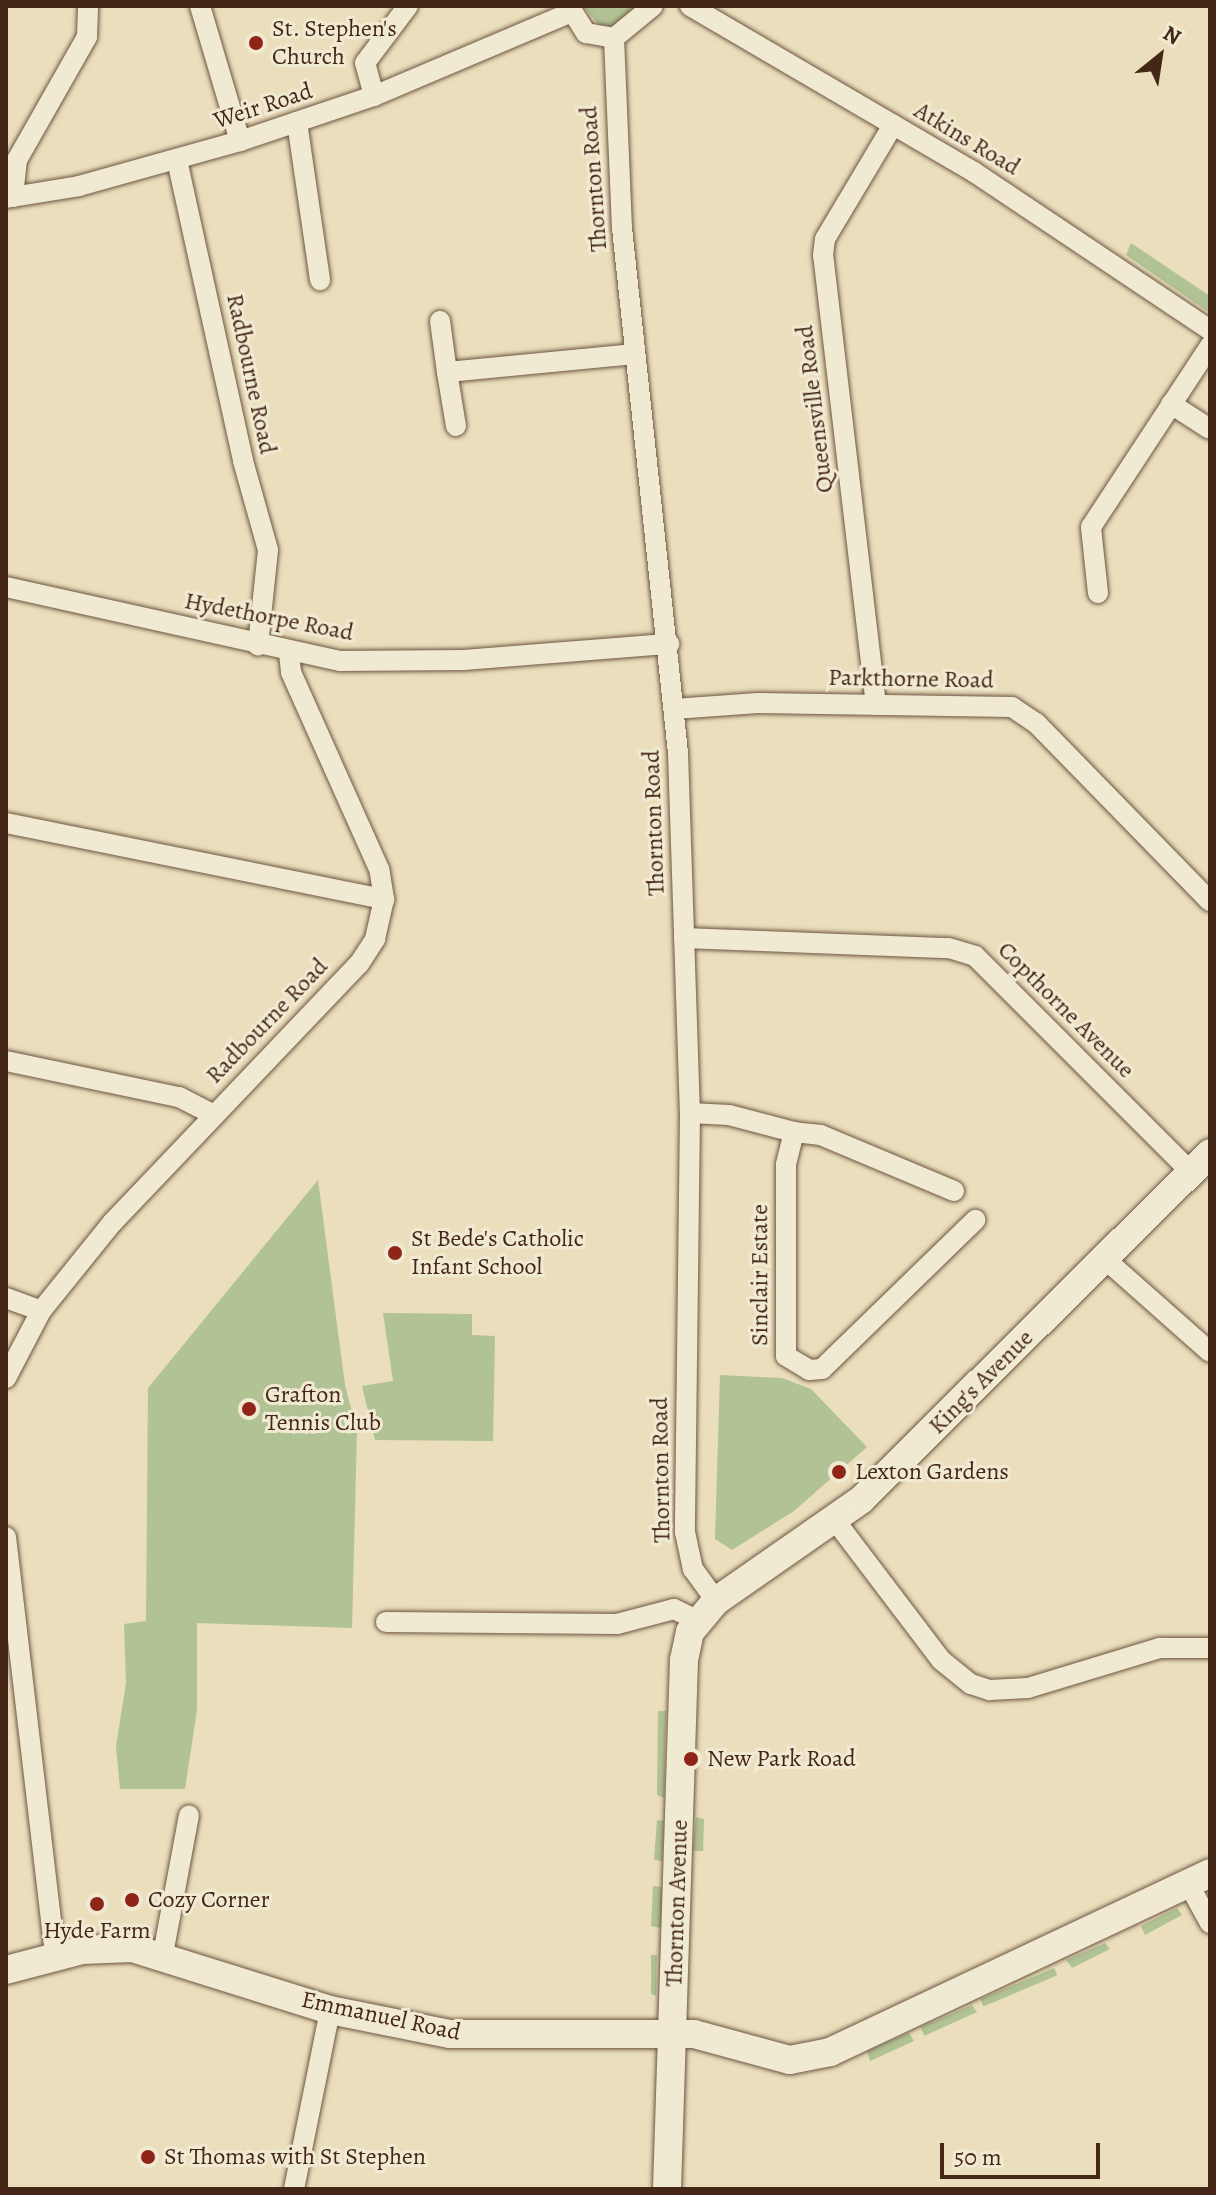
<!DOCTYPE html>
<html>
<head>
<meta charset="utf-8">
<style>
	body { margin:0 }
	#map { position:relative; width:1216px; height:2195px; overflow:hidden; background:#eadebc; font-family:Alegreya,serif }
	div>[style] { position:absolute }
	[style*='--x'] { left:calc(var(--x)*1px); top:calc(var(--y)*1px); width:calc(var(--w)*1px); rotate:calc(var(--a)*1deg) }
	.green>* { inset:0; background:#b1c294; transform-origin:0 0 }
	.roads { filter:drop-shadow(0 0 2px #6e5541) drop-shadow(0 0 2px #6e5541) }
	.street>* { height:20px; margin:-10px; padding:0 10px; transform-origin:10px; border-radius:10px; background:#f1ead3 }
	.secondary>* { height:28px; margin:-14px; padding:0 14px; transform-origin:14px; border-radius:14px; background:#f1ead3 }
	.dots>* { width:22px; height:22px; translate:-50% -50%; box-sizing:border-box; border:4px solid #f1ead3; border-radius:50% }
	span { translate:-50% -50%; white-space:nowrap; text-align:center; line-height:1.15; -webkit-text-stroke:6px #f1ead3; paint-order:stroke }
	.poi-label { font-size:24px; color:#452718 }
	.left { translate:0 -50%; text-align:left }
	.street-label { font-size:24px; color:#452718 }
	.frame { position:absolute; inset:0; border:8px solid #452718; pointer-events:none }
	.north { position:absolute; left:1120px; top:16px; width:80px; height:80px; -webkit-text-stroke:6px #f1ead3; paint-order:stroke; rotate:30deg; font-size:22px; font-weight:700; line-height:32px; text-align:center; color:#452718 }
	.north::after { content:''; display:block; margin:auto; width:28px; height:36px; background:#452718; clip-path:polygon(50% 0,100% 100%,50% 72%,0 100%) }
	.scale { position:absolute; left:940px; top:2143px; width:160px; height:36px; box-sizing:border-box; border:4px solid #452718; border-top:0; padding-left:10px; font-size:24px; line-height:28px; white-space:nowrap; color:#452718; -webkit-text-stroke:6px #f1ead3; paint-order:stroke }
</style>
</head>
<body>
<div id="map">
	<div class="green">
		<div style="clip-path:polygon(583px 6px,639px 6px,613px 26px,599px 25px)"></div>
		<div style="clip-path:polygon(1131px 243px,1210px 296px,1210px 313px,1126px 255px)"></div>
		<div style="clip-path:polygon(318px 1180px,345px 1385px,357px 1431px,352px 1628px,197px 1623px,197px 1710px,185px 1789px,120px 1789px,116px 1746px,126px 1683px,124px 1624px,146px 1621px,148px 1388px)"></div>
		<div style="clip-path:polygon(383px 1313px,472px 1314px,472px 1335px,495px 1336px,493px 1441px,375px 1440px,362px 1386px,393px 1381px)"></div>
		<div style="clip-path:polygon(720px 1375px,782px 1378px,811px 1389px,867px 1447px,794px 1511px,732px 1550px,715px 1539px)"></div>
		<div style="clip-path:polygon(658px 1711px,666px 1711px,664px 1798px,657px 1795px)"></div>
		<div style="clip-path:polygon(696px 1817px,704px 1819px,703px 1851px,693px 1851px)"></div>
		<div style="clip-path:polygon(657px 1820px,664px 1821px,662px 1861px,654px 1860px)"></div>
		<div style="clip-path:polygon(653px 1886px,662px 1887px,661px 1928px,651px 1926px)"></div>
		<div style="clip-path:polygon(1177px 1908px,1182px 1915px,1145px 1935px,1141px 1926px)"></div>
		<div style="clip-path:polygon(1105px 1943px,1110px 1949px,1072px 1968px,1066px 1960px)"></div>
		<div style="clip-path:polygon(651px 1955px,657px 1955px,656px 1996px,651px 1994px)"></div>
		<div style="left:1054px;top:1968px;width:8px;height:80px;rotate:67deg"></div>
		<div style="clip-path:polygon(972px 2005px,977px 2012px,924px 2036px,921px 2027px)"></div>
		<div style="clip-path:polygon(909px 2033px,914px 2041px,870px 2061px,867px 2051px)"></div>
	</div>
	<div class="roads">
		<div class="street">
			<div style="--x:200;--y:6;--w:141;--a:73.5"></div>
			<div style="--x:569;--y:6;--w:32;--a:58"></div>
			<div style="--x:586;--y:33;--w:28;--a:10"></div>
			<div style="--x:614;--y:38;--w:50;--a:-39.4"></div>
			<div style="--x:690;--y:6;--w:329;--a:30.3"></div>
			<div style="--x:974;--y:172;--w:284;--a:33.8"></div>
			<div style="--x:614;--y:38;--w:190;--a:87.6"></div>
			<div style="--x:622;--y:228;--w:528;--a:83.91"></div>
			<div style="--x:678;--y:753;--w:360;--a:88.1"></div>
			<div style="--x:690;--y:1113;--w:419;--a:90.7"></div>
			<div style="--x:685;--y:1532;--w:38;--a:78"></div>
			<div style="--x:693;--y:1569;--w:39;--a:54"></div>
			<div style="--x:374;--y:96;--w:34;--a:-105"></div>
			<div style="--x:365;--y:63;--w:71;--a:-53"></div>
			<div style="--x:297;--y:122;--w:160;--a:81.7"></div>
			<div style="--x:177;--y:160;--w:308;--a:77.6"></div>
			<div style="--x:243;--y:461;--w:92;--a:74.3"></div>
			<div style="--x:268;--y:550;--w:96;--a:96"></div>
			<div style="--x:13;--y:197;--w:37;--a:-84"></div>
			<div style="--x:17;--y:160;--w:142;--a:-60.4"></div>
			<div style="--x:87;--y:37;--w:31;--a:-88"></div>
			<div style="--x:6;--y:198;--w:74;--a:-9.3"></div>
			<div style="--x:79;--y:186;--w:167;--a:-15.6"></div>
			<div style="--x:240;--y:141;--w:141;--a:-18.6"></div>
			<div style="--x:374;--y:96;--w:213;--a:-23"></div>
			<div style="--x:440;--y:321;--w:51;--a:82.2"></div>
			<div style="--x:1171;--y:404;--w:46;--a:32.7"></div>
			<div style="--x:456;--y:426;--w:55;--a:-99.5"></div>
			<div style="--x:447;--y:372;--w:189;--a:-5.5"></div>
			<div style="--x:6;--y:587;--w:342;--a:12.5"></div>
			<div style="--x:340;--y:661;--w:124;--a:-0.5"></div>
			<div style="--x:464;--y:660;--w:206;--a:-4.5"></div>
			<div style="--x:1098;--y:593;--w:66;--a:-96.1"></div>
			<div style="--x:1091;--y:527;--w:217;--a:-56.7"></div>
			<div style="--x:876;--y:705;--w:453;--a:-96.7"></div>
			<div style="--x:823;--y:255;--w:16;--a:-83"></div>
			<div style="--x:825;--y:239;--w:133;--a:-59.2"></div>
			<div style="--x:674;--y:709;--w:84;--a:-4.1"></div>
			<div style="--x:758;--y:703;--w:254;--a:0.9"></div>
			<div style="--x:1012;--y:707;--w:29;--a:34"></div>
			<div style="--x:1036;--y:723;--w:249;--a:45.7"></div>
			<div style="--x:6;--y:823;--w:386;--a:11.4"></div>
			<div style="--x:684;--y:938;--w:265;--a:2.2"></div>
			<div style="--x:949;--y:948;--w:27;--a:17"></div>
			<div style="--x:975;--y:956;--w:305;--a:45"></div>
			<div style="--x:6;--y:1061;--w:177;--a:11.8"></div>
			<div style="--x:179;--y:1097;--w:37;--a:27"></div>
			<div style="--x:690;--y:1113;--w:39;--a:3"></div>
			<div style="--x:729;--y:1115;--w:67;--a:14.7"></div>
			<div style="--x:954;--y:1191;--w:144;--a:-157.2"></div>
			<div style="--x:821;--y:1135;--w:27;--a:-174"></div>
			<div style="--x:794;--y:1132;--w:34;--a:104"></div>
			<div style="--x:786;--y:1165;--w:191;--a:90"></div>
			<div style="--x:786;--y:1356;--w:27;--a:31"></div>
			<div style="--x:809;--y:1370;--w:13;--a:-4"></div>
			<div style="--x:822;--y:1369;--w:214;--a:-44.2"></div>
			<div style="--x:1105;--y:1259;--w:140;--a:41.5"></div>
			<div style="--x:6;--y:1298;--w:37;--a:20"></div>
			<div style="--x:6;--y:1378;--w:76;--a:-62.4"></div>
			<div style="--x:41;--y:1311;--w:113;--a:-51.1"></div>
			<div style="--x:112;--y:1223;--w:358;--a:-46.4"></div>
			<div style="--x:359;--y:964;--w:30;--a:-57"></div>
			<div style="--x:375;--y:939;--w:41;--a:-77.3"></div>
			<div style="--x:384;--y:899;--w:30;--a:-99"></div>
			<div style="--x:379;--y:869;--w:216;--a:-114.1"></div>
			<div style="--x:291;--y:672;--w:19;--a:-96"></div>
			<div style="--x:834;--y:1519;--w:177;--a:52.8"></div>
			<div style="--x:941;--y:1660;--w:38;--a:39"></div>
			<div style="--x:971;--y:1684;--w:20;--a:18"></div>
			<div style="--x:990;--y:1690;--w:38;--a:-3"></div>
			<div style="--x:1028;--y:1688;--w:138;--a:-16.9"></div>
			<div style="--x:1160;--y:1648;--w:50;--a:0"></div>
			<div style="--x:6;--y:1537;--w:422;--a:83.3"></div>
			<div style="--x:386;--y:1622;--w:231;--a:0.5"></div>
			<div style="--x:617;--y:1624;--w:59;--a:-14.7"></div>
			<div style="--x:674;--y:1609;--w:25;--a:26"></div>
			<div style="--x:1188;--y:1883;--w:46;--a:61.2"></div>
			<div style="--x:163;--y:1954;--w:141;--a:-79.4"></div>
			<div style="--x:294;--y:2189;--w:183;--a:-78.6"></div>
		</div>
		<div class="secondary">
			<div style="--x:6;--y:1970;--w:79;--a:-14.7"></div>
			<div style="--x:82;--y:1950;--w:50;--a:-2.3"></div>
			<div style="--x:132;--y:1948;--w:207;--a:17.4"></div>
			<div style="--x:330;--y:2010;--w:122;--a:11.3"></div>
			<div style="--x:450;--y:2034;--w:244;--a:0"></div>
			<div style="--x:694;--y:2034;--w:99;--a:15.2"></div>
			<div style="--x:790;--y:2060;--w:41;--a:-11.3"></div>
			<div style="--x:830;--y:2052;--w:420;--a:-25.2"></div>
			<div style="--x:667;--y:2189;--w:529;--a:-88.16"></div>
			<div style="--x:684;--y:1660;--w:29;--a:-78"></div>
			<div style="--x:690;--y:1632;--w:40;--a:-50"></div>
			<div style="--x:716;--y:1601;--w:178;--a:-34.9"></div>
			<div style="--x:862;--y:1499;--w:491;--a:-44.8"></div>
		</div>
	</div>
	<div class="dots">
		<div style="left:256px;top:43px;background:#8f2418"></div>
		<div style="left:395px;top:1253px;background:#8f2418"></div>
		<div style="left:249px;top:1409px;background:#8f2418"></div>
		<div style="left:839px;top:1472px;background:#8f2418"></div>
		<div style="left:691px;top:1759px;background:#8f2418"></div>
		<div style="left:132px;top:1900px;background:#8f2418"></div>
		<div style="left:97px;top:1904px;background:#8f2418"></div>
		<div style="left:148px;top:2157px;background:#8f2418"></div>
	</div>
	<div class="poi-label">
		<span class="left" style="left:272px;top:43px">St. Stephen's<br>Church</span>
		<span class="left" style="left:411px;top:1253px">St Bede's Catholic<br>Infant School</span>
		<span class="left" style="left:265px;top:1409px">Grafton<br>Tennis Club</span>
		<span class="left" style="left:855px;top:1472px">Lexton Gardens</span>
		<span class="left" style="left:707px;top:1759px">New Park Road</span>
		<span class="left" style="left:148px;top:1900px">Cozy Corner</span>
		<span style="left:97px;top:1931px">Hyde Farm</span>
		<span class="left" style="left:164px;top:2157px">St Thomas with St Stephen</span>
	</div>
	<div class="street-label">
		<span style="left:263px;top:106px;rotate:-18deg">Weir Road</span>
		<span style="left:967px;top:139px;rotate:31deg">Atkins Road</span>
		<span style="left:594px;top:179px;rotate:-94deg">Thornton Road</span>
		<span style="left:251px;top:374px;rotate:78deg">Radbourne Road</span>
		<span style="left:815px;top:409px;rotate:-97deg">Queensville Road</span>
		<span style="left:269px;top:617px;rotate:11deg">Hydethorpe Road</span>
		<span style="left:911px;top:679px;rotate:1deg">Parkthorne Road</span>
		<span style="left:654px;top:823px;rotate:-92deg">Thornton Road</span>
		<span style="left:1066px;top:1010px;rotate:45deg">Copthorne Avenue</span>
		<span style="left:267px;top:1021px;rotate:-46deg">Radbourne Road</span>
		<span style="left:760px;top:1275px;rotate:-90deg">Sinclair Estate</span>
		<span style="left:981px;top:1382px;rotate:-45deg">King's Avenue</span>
		<span style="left:661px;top:1470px;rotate:-91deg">Thornton Road</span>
		<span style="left:677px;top:1903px;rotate:-88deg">Thornton Avenue</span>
		<span style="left:381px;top:2016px;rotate:12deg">Emmanuel Road</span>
	</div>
	<div class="frame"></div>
	<div class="north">N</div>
	<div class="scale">50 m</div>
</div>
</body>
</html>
